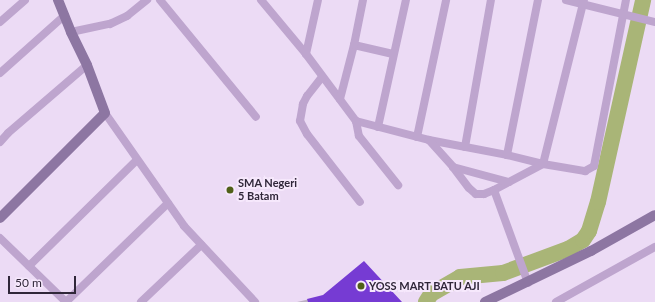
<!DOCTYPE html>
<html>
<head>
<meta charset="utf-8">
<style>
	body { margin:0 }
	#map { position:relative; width:655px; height:302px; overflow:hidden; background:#ecdbf5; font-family:Lato,sans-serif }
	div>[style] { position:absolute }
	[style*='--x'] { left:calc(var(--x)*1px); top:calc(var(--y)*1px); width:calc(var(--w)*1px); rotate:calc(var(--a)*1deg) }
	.shadow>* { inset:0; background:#0003 }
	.river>* { height:16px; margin:-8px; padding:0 8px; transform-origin:8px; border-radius:8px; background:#a9b577 }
	.building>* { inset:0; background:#763bd3 }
	.street>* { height:8px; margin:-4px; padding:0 4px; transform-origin:4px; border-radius:4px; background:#bea5ce }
	.secondary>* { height:10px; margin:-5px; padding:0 5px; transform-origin:5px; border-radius:5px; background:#8d76a2 }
	.dots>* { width:11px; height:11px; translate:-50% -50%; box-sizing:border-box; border:2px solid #f6e8fc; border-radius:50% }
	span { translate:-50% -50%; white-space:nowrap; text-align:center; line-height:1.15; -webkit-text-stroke:4px #f6e8fc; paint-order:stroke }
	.poi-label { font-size:11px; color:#302739; font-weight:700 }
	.left { translate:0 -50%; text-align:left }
	.scale { position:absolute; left:8px; top:276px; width:68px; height:18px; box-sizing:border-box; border:2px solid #302739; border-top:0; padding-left:5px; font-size:12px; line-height:14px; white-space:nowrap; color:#302739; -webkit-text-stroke:3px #f6e8fc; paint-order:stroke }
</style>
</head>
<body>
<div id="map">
	<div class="shadow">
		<div style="clip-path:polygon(323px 296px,400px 302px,297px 302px)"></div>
	</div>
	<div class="river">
		<div style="--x:426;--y:302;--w:9;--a:-58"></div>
		<div style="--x:431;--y:294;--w:34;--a:-30"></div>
		<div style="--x:460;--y:277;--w:43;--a:-5.3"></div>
		<div style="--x:503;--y:273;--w:69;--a:-20.3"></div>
		<div style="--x:568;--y:249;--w:17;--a:-31"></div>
		<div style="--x:583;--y:240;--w:11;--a:-56"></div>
		<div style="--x:589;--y:231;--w:30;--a:-73"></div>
		<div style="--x:598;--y:202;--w:207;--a:-77.4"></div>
	</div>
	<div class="building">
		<div style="clip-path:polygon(364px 261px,402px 302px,308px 302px,307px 299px,323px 295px)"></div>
	</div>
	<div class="street">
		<div style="--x:160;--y:0;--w:151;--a:50.6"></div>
		<div style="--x:261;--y:0;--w:70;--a:50.2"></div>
		<div style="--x:306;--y:54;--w:84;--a:53.3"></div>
		<div style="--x:356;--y:121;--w:75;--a:14.6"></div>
		<div style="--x:429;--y:140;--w:79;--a:10.9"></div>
		<div style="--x:507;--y:155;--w:37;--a:14"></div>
		<div style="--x:543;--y:164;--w:43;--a:9.5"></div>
		<div style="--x:585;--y:171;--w:10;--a:-29"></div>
		<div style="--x:594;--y:166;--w:169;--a:-79.1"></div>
		<div style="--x:566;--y:0;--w:92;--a:13.9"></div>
		<div style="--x:0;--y:22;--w:33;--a:-41"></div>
		<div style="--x:71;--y:32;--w:40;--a:-12"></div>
		<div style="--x:110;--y:24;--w:19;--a:-25"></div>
		<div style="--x:127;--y:16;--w:26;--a:-39"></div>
		<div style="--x:354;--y:45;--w:40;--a:13"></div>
		<div style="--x:306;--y:54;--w:55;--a:-77.5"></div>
		<div style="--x:0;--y:73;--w:87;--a:-41.7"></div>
		<div style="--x:322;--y:77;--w:24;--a:128"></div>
		<div style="--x:307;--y:96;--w:9;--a:117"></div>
		<div style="--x:303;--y:104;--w:17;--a:100"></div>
		<div style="--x:300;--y:121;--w:15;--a:62"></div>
		<div style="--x:307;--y:134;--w:86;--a:52.1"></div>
		<div style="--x:340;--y:99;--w:56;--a:-75.5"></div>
		<div style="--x:354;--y:45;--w:46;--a:-78.7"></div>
		<div style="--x:105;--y:113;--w:138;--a:55"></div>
		<div style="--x:184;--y:226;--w:104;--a:46.9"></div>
		<div style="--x:356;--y:121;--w:15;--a:79"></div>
		<div style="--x:359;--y:136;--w:63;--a:51.5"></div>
		<div style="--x:378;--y:127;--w:130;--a:-77.6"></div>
		<div style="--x:417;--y:137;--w:140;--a:-78"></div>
		<div style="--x:429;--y:140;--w:36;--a:48"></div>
		<div style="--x:453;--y:167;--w:26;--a:53"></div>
		<div style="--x:469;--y:188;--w:9;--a:41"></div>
		<div style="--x:476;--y:194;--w:8;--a:0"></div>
		<div style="--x:484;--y:194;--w:11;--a:-22"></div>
		<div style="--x:494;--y:190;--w:55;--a:-28"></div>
		<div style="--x:543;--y:164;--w:169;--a:-76"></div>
		<div style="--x:0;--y:142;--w:12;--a:-48"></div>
		<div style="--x:8;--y:133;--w:104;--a:-40.7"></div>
		<div style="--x:465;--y:147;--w:149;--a:-80"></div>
		<div style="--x:507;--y:155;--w:158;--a:-78.7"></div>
		<div style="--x:453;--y:167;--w:58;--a:15"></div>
		<div style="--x:494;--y:190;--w:99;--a:69.9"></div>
		<div style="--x:0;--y:238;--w:92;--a:44.1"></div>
		<div style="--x:29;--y:266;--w:151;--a:-44.5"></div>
		<div style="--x:66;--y:302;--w:142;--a:-44.1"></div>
		<div style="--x:141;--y:302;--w:83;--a:-43.5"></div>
		<div style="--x:556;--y:302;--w:113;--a:-29.1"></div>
	</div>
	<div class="secondary">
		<div style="--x:0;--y:218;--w:148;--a:-45"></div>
		<div style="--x:105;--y:113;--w:51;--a:-110.6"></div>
		<div style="--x:87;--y:65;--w:37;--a:-116"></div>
		<div style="--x:71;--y:32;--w:35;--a:-112"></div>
		<div style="--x:485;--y:302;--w:118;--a:-25.7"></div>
		<div style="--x:591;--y:251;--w:73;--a:-29.4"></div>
	</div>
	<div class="dots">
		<div style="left:230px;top:190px;background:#506018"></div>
		<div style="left:361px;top:286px;background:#506018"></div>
	</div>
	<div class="poi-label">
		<span class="left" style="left:238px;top:190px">SMA Negeri<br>5 Batam</span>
		<span class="left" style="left:369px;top:286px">YOSS MART BATU AJI</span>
	</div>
	<div class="scale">50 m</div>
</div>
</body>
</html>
